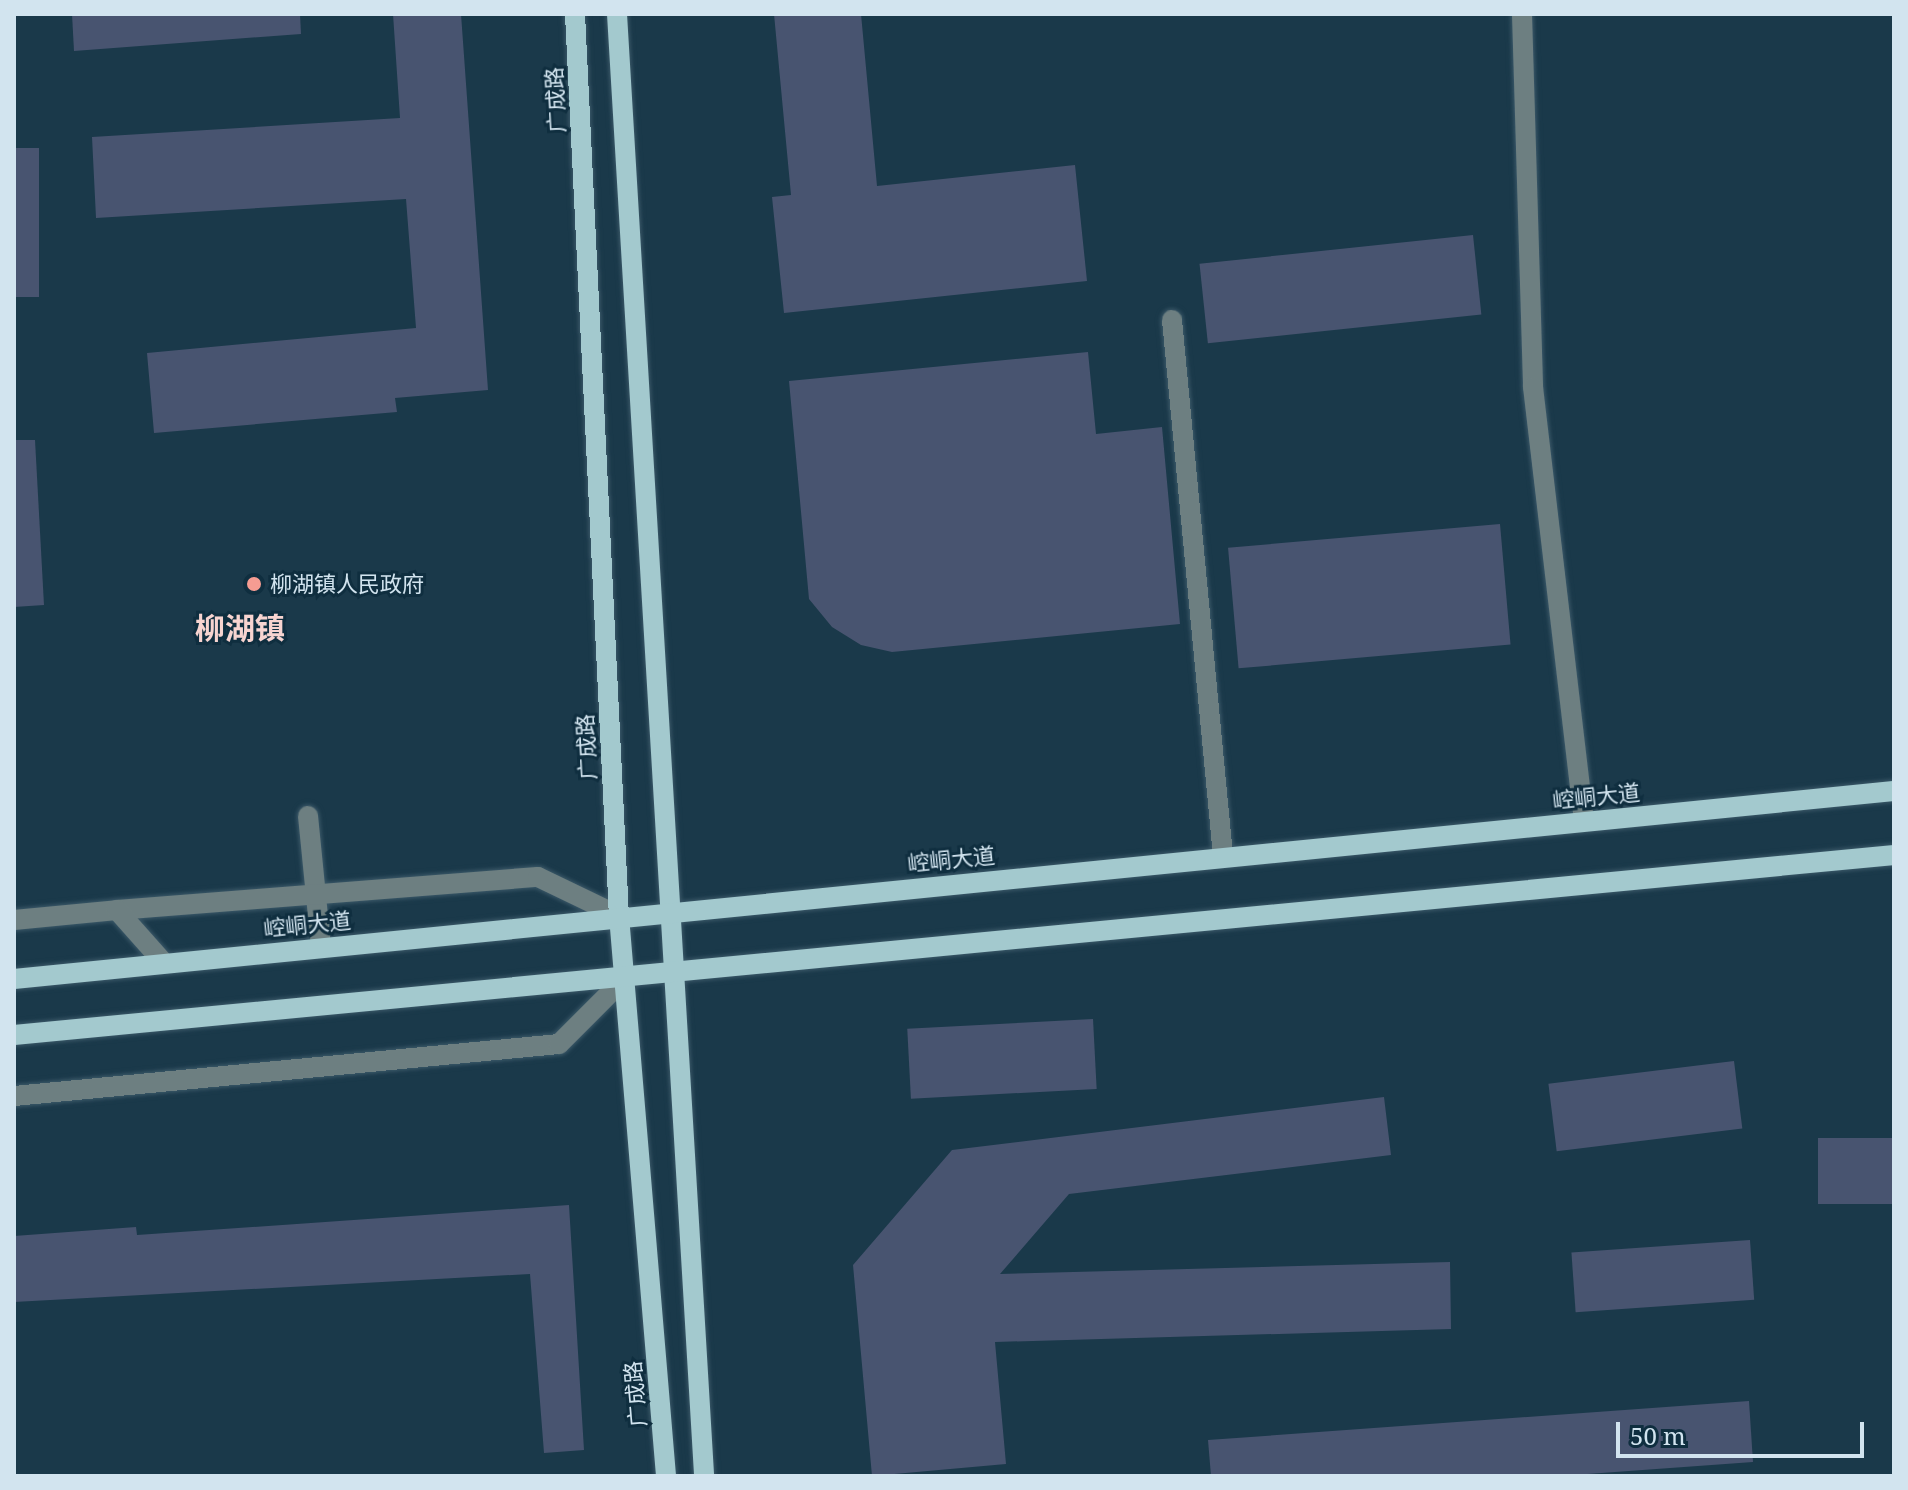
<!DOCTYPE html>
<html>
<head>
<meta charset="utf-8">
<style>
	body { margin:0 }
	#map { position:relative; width:1908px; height:1490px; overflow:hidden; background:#1a394a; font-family:"Noto Serif","Noto Sans SC",serif }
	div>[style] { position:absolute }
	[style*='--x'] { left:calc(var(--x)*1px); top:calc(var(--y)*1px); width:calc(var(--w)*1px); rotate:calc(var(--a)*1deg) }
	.building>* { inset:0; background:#485470; transform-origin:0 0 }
	.roads { filter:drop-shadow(0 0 2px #3b5868) drop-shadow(0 0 2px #3b5868) }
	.minor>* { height:20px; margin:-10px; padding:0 10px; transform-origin:10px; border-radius:10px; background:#6d7f81 }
	.major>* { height:20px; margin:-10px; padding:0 10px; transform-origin:10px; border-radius:10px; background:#a3c9ce }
	.dots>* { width:22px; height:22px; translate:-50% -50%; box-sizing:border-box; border:4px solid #0f2e3f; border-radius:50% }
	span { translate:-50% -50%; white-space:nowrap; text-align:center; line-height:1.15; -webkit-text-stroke:6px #0f2e3f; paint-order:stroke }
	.street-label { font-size:22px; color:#d2e4ef }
	.poi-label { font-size:22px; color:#d2e4ef }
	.left { translate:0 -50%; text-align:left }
	.district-label { font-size:30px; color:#f7d4d0; font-weight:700 }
	.frame { position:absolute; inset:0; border:16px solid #d2e4ef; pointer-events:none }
	.scale { position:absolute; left:1616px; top:1422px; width:248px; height:36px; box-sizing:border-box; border:4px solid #d2e4ef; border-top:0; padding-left:10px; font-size:24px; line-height:28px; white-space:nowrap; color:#d2e4ef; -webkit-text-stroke:6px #0f2e3f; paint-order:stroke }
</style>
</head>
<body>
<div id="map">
	<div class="building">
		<div style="clip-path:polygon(72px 14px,300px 14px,301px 34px,74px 51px)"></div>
		<div style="clip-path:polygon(393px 14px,461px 14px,488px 390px,395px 398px,397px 412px,154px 433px,147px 353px,416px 328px,406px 199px,96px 218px,92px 137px,400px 118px)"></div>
		<div style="clip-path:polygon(774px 14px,861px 14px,877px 186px,1075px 165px,1087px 281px,784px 313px,772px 197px,791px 195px)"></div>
		<div style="left:39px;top:148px;width:149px;height:25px;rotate:90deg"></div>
		<div style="left:1473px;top:235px;width:80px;height:275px;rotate:84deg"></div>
		<div style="clip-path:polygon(1088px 352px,1096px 434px,1162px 427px,1180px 624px,892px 652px,861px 645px,832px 627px,809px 599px,789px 381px)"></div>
		<div style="clip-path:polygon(14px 440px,35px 440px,44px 605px,14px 607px)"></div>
		<div style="left:1500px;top:524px;width:121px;height:273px;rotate:85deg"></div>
		<div style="left:1093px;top:1019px;width:70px;height:186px;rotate:87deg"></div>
		<div style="left:1734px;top:1061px;width:68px;height:187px;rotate:83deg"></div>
		<div style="clip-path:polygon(1384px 1097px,1391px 1155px,1069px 1194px,1000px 1274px,1450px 1262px,1451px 1329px,995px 1342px,1006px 1464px,872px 1476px,853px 1265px,952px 1150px)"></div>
		<div style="left:1894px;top:1138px;width:66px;height:76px;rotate:90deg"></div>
		<div style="clip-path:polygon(569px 1205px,584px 1450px,544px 1453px,530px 1274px,14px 1302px,14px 1236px,136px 1227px,137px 1235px)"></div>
		<div style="left:1750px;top:1240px;width:60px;height:179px;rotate:86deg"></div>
		<div style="clip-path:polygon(1749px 1401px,1753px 1462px,1560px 1476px,1211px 1476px,1208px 1440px)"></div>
	</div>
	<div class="roads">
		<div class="minor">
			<div style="--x:1522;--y:14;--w:373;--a:88.3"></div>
			<div style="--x:1533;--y:387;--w:437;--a:83.3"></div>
			<div style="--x:1172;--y:320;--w:538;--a:84.56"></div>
			<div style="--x:308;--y:816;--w:132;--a:84.3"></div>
			<div style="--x:117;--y:910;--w:422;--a:-4.5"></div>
			<div style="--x:538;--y:877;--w:90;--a:25.7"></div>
			<div style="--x:14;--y:920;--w:103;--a:-5.5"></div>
			<div style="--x:117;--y:910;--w:71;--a:48.4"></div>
			<div style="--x:14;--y:1096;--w:547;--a:-5.45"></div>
			<div style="--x:559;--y:1044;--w:92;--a:-45"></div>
		</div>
		<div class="major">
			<div style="--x:575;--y:14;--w:903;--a:87.21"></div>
			<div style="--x:619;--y:916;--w:562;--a:85.2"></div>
			<div style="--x:617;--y:14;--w:1465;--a:86.59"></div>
			<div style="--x:14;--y:979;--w:1889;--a:-5.71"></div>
			<div style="--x:14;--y:1035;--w:1889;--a:-5.47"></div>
		</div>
	</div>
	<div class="dots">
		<div style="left:254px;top:584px;background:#f59c92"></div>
	</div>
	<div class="street-label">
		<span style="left:555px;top:100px;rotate:-93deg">广成路</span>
		<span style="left:586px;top:747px;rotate:-93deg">广成路</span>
		<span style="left:1596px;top:796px;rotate:-6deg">崆峒大道</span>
		<span style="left:951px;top:859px;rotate:-6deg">崆峒大道</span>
		<span style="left:307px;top:924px;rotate:-6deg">崆峒大道</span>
		<span style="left:635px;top:1394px;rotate:-95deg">广成路</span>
	</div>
	<div class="poi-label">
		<span class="left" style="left:270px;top:584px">柳湖镇人民政府</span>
	</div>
	<div class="district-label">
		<span style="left:240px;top:628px">柳湖镇</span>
	</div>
	<div class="frame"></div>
	<div class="scale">50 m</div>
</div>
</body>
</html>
